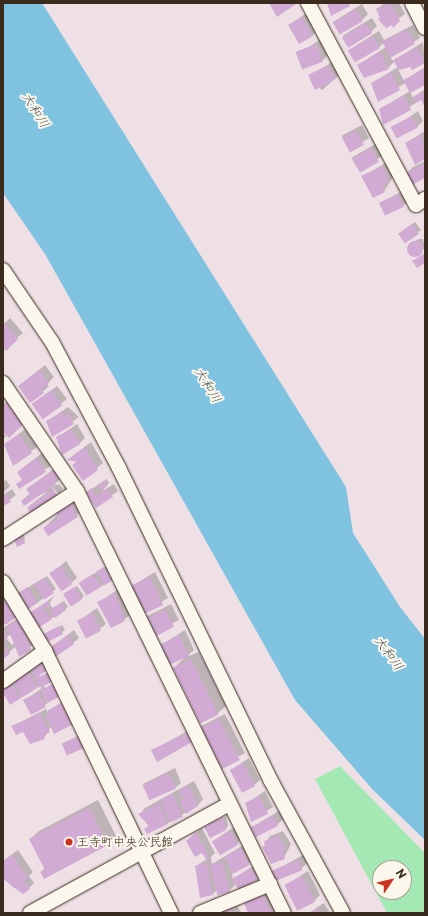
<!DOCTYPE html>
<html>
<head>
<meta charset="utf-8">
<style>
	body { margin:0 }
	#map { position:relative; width:428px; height:916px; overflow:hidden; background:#eee0e5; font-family:"Playpen Sans","Klee One",sans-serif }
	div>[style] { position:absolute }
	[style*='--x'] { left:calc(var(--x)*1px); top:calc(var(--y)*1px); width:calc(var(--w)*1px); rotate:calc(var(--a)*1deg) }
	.green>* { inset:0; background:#a4e9b4 }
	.water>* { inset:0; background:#80c3e1 }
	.shadow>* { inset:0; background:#0003; transform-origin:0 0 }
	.building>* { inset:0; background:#d1abd4; transform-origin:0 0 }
	.round { border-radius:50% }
	.roads { filter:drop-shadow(0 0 1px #3b2a1e) drop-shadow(0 0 1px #3b2a1e) }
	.minor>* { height:14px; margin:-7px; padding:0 7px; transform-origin:7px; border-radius:7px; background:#fbf7ec }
	.dots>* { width:11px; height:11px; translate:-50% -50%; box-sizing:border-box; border:2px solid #fbf7ec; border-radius:50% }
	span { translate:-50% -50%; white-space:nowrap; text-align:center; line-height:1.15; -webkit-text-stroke:4px #fbf7ec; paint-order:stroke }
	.poi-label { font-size:12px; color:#3b2a1e }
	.left { translate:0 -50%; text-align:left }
	.water-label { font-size:13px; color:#505858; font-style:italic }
	.frame { position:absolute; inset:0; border:4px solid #3b2a1e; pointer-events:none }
	.north { position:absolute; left:372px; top:860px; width:40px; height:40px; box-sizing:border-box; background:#fbf7ec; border:1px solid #aea59a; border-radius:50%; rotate:55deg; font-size:11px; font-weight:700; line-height:16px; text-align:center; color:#3b2a1e }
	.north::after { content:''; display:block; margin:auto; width:14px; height:18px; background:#c8321e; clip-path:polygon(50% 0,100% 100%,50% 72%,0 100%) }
</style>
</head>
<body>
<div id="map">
	<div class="green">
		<div style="clip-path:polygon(evenodd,340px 766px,425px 853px,425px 913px,387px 913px,315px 779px,340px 766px,380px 868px,404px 868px,404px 892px,380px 892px,380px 868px)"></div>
	</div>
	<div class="water">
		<div style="clip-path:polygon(3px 3px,42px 3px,346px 487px,353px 533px,400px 607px,425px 639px,425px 840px,373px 790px,295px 700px,45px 254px,3px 193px)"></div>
	</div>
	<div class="shadow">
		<div style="clip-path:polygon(385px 3px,399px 3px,405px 14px,386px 27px,377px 9px)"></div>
		<div style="clip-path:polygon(362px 4px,368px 14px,362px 20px,333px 22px)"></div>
		<div style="clip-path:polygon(308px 12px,318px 30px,312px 36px,289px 25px)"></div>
		<div style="clip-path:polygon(372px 18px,377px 26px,371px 32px,342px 36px)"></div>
		<div style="clip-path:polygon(413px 25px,420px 38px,390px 57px,393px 61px,423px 42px,425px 62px,412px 69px,411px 66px,398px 69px,404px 81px,425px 67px,425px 84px,410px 92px,413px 98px,425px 89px,425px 105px,422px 99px,383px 124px,380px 109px,410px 91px,405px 83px,379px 100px,372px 83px,398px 67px,395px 61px,388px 68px,358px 65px,386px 47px,384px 43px,379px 47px,349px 50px,379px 31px,384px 40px)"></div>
		<div style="clip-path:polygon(321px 39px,328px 55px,322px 61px,298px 54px)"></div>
		<div style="left:332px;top:61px;width:15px;height:27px;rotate:48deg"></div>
		<div style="clip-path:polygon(418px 111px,423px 121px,417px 127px,399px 124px)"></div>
		<div style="left:362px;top:125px;width:15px;height:23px;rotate:62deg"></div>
		<div style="clip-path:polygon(425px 131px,425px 158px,415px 163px,406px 143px)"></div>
		<div style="left:377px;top:143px;width:14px;height:29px;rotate:60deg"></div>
		<div style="clip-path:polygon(389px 161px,394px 176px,384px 191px,363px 176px)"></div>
		<div style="clip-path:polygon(425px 161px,425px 177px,407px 173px,413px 167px)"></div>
		<div style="clip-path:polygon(403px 190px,409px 200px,403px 206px,380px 205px)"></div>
		<div style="clip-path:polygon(415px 222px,421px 230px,404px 243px,401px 232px)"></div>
		<div style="clip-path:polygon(418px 239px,423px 239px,425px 248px,412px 257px,408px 246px)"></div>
		<div style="clip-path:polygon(10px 318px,23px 333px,3px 349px,3px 325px)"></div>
		<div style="clip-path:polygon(45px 365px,54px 377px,47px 384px,49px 386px,31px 402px,19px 386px)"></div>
		<div style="clip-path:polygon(57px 386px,67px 399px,43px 418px,39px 400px)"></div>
		<div style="clip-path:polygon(68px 407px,79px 417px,52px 436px,48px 421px)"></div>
		<div style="clip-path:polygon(77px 424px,85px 438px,80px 443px,57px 438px)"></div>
		<div style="clip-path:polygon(25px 429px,37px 447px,13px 464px,6px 444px)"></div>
		<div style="clip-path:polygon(3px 433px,6px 436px,3px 439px)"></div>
		<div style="clip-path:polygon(91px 442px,103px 463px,83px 479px,73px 465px,78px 461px,69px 459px)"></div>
		<div style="clip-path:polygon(42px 453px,51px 466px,17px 485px,23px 479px,18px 472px)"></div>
		<div style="clip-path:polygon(58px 466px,61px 478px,53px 486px,59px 484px,63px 489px,58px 494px,51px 484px,56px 495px,28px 507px,47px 492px,22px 501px,30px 493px,27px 489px)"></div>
		<div style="clip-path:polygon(107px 479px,109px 483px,102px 491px,114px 484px,118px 491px,96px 506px,87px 492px)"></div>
		<div style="clip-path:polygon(6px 480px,10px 486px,3px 493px,3px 482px)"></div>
		<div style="clip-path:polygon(12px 489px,16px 495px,3px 505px,3px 495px)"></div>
		<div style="clip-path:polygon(75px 497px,83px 511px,48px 535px,44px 528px)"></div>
		<div style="clip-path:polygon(24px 534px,25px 542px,15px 539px)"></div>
		<div style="clip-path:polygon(66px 561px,77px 578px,62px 590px,51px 574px)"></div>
		<div style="clip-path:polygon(106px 566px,114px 578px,111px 581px,100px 587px,83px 581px)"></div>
		<div style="clip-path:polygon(155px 572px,168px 598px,145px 612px,132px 586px)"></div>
		<div style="clip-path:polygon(47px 576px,56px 589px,37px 603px,17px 594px)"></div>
		<div style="clip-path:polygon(77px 586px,84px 596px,81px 599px,67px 592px)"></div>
		<div style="clip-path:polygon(120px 588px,129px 605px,126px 608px,130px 615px,124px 620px,99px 602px)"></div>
		<div style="clip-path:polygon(54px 596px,49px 604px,53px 608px,64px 601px,68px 607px,51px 619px,30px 614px)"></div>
		<div style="left:171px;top:604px;width:18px;height:27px;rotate:63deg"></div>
		<div style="clip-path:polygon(97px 608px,106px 624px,87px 638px,78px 622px)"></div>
		<div style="clip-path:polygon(evenodd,23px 615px,36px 643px,20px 655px,15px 647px,3px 658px,3px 628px,23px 615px,12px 633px,17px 641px,12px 645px,6px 638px,12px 633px)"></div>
		<div style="clip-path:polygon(62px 625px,65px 630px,46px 643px,45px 635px)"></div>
		<div style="clip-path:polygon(74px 630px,79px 638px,73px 643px,50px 648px)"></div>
		<div style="clip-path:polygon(185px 630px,194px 650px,186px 657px,199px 652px,226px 706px,217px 714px,174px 668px,185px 657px,163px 644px)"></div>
		<div style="clip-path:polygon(45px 661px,48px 667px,38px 674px,40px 677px,51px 671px,52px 681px,43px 685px,45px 688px,56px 682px,51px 701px,31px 713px,25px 700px,42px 688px,40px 685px,20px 698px,3px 692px,3px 683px)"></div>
		<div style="clip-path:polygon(69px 697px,44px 738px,13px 726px,46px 709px,47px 712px)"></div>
		<div style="left:225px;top:714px;width:44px;height:27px;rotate:63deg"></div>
		<div style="clip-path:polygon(193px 728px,197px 736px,192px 741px,153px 750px)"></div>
		<div style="clip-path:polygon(88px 730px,68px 754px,63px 744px)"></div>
		<div style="clip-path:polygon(249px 758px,260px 780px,254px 785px,231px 770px)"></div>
		<div style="clip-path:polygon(175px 768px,181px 783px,175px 788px,143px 784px)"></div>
		<div style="clip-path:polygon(194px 781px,203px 799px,198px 805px,168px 823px,145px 829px,149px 825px,140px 814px,145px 808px)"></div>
		<div style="clip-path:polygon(265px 791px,273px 807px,252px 820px,247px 803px)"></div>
		<div style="clip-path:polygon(98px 800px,116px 836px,108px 844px,44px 877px,41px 872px,45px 868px,30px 839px,39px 831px)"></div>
		<div style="clip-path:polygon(279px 811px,283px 819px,277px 825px,252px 827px)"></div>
		<div style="clip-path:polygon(226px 816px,228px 826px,225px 830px,208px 825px)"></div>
		<div style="clip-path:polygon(236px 826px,243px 838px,237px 844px,213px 841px)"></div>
		<div style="clip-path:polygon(202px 828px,215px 853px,211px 857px,212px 864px,247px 843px,255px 859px,232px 874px,233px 879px,257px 863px,263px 874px,258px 880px,233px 880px,235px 885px,229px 891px,217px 890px,213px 894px,196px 866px,207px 859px,193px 835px)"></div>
		<div style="clip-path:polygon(283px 831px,291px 844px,284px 858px,263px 848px,270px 836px)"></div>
		<div style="clip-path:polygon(18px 850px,33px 872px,29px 876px,34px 883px,29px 888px,14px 888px,3px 877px,3px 861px)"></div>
		<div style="clip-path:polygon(303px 855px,307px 863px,301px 869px,272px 872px)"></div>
		<div style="clip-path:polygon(308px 871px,320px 895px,314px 901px,286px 885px)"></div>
		<div style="clip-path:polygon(268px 891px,282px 913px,249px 913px,245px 903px)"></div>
		<div style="clip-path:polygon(234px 899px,241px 913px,211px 913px)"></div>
		<div style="clip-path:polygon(324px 903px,330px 913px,310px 913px,316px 908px)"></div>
	</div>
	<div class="building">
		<div style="clip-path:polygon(269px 3px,295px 3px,296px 4px,277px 17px)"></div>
		<div style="clip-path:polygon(327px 3px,349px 3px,350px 6px,331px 16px)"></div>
		<div style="clip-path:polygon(391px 3px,400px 21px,393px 28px,392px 25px,386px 28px,378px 19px,380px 18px,376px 9px)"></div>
		<div style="left:356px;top:9px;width:14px;height:27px;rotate:60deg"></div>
		<div style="left:302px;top:17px;width:22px;height:16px;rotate:60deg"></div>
		<div style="left:366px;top:23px;width:12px;height:28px;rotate:59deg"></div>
		<div style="clip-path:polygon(407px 30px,415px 44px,390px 58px,382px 41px)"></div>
		<div style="left:373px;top:36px;width:14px;height:29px;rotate:60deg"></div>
		<div style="left:316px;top:44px;width:19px;height:22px;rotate:69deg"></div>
		<div style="clip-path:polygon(417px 47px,425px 63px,412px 70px,410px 67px,399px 70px,393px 60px)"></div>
		<div style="clip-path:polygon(380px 52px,389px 69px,364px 78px,357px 65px)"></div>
		<div style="clip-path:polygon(326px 66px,337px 78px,315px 90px,308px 75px)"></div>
		<div style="clip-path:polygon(424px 69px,425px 85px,410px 93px,403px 80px)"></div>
		<div style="clip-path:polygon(391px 72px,400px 90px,378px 102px,371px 83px)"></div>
		<div style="clip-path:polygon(425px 90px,425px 107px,421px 100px,416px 103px,413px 97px)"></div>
		<div style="clip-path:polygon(404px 96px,411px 110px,383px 125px,379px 109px)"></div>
		<div style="left:412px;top:116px;width:13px;height:24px;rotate:63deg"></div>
		<div style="left:356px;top:130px;width:17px;height:16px;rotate:62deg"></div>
		<div style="clip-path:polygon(422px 134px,425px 159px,415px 165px,405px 143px)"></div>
		<div style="left:371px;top:148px;width:16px;height:22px;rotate:60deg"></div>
		<div style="clip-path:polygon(425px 163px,425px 178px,412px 185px,406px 173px)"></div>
		<div style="clip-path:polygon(383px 166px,388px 183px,382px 186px,385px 192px,373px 198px,361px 176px)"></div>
		<div style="left:398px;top:194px;width:14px;height:21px;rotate:65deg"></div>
		<div style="left:412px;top:224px;width:12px;height:17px;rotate:55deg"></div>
		<div class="round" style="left:407px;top:241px;width:16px;height:16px"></div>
		<div style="clip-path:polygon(425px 253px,425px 263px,417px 268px,412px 261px)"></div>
		<div style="clip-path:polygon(4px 323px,18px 339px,6px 351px,3px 348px)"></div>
		<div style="clip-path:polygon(39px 370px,49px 383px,41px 389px,44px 393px,30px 403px,18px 386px)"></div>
		<div style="left:51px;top:390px;width:19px;height:24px;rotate:54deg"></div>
		<div style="clip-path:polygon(8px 401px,24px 424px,9px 438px,3px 432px,3px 404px)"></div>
		<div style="clip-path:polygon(62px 412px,64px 416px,68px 413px,74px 424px,52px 437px,46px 421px)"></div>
		<div style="clip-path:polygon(71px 429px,80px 444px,62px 455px,56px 437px)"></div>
		<div style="clip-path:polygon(19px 434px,32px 453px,13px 466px,4px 444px)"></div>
		<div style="clip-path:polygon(85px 447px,98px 470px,83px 481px,72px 465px,77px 462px,67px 460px)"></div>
		<div style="clip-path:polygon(36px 458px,46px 472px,19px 489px,16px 484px,22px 480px,17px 472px)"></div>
		<div style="clip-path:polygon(52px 471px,59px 477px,54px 480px,56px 484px,24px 506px,21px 501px,30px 494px,26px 489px)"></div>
		<div style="left:104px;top:481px;width:6px;height:7px;rotate:59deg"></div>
		<div style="clip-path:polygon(92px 488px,96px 496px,108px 489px,113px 497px,96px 508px,86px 492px)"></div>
		<div style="left:53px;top:489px;width:9px;height:32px;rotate:54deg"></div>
		<div style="clip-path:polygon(6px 494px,11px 502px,3px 506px,3px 496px)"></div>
		<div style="clip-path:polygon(69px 502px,78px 517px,48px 536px,43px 528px,59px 518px,54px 511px)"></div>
		<div style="clip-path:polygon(21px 535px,25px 543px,17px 547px,14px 539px)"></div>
		<div style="left:60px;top:566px;width:22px;height:13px;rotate:56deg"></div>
		<div style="left:104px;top:567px;width:16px;height:9px;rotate:60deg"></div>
		<div style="left:93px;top:574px;width:15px;height:17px;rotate:58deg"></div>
		<div style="left:150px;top:577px;width:31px;height:21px;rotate:65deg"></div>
		<div style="left:44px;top:578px;width:18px;height:12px;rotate:56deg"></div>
		<div style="left:27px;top:587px;width:19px;height:13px;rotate:55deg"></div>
		<div style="left:74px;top:587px;width:15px;height:13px;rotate:58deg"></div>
		<div style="clip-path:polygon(115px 593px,125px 621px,111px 628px,97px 602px)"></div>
		<div style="clip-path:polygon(3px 596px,17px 617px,5px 625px,3px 621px)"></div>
		<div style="clip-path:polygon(48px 601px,51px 605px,43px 609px,52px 619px,37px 629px,29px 613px)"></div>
		<div style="clip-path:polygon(61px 603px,66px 610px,55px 618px,49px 610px)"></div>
		<div style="left:165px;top:609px;width:20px;height:20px;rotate:63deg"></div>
		<div style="left:92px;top:613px;width:20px;height:17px;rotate:63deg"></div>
		<div style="clip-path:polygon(18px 620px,31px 650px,19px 657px,7px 626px)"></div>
		<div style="left:59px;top:626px;width:9px;height:21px;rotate:63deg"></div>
		<div style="clip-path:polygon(3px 631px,8px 637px,3px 642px)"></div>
		<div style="left:68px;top:635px;width:11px;height:24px;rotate:56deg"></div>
		<div style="clip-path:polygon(179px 635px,189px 656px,171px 664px,167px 663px,161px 644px)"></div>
		<div style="clip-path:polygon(3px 646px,10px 654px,3px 659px)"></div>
		<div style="left:191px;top:659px;width:62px;height:20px;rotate:64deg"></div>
		<div style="clip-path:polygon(42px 662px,46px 671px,35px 678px,30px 669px)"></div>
		<div style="left:26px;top:669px;width:22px;height:18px;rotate:58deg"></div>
		<div style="left:48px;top:673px;width:10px;height:14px;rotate:66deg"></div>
		<div style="clip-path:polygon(8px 680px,21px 698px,10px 705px,3px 693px,3px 683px)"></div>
		<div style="left:54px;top:684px;width:14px;height:15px;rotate:65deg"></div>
		<div style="left:38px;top:692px;width:17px;height:17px;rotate:62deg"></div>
		<div style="clip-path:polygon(63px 702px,74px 724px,54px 734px,46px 717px,49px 715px,47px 711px)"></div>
		<div style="clip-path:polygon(40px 714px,50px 732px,43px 736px,45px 739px,30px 744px,23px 732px,16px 735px,11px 726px)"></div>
		<div style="left:219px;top:719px;width:46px;height:20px;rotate:63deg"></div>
		<div style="clip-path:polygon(188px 733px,192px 742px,157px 762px,151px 750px)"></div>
		<div style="left:82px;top:735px;width:13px;height:22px;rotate:67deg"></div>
		<div style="left:243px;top:763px;width:26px;height:15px;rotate:62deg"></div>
		<div style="left:169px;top:773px;width:17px;height:29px;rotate:66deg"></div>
		<div style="clip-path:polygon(188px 786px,198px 806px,186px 814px,179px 801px,184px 799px,179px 791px)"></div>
		<div style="left:173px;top:794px;width:25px;height:14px;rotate:67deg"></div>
		<div style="clip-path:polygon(259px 796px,268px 814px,251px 822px,245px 803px)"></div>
		<div style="clip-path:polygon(159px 804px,168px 824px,147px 834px,144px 829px,149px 826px,138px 814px)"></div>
		<div style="clip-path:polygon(89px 808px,108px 845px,44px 879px,40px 872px,45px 870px,29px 839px)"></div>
		<div style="left:273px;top:816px;width:11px;height:25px;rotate:63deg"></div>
		<div style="clip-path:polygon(223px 817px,226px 830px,210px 838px,204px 827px)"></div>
		<div style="left:230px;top:831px;width:16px;height:21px;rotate:60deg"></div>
		<div style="clip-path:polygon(196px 832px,210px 859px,207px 861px,202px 853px,195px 857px,186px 841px)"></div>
		<div style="clip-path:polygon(278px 836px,286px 850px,282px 851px,285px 859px,271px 864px,262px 847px,265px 846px,264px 841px)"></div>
		<div style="left:241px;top:848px;width:19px;height:19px;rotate:62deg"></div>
		<div style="clip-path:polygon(12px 855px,28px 878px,24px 881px,30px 889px,23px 894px,3px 879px,3px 861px)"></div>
		<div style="left:298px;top:860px;width:11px;height:30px;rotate:68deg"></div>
		<div style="left:222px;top:862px;width:31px;height:13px;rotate:75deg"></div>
		<div style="clip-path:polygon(206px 863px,213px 895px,200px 898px,195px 866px)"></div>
		<div style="left:251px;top:868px;width:14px;height:22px;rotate:60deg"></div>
		<div style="left:302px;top:876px;width:29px;height:20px;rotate:63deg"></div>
		<div style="clip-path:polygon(263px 895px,269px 910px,272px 908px,274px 913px,248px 913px,244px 903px)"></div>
		<div style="clip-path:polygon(229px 904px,233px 913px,211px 913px)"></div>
		<div style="clip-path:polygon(318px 908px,321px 913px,309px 913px)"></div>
	</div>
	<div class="roads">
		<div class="minor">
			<div style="--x:308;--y:3;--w:229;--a:61.9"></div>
			<div style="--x:416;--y:205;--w:11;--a:-34"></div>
			<div style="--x:412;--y:3;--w:28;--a:63"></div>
			<div style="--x:3;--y:270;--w:87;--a:55.8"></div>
			<div style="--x:52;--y:342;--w:143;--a:62"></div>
			<div style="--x:119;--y:468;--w:348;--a:64.1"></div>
			<div style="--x:271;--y:781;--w:150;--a:61.4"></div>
			<div style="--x:3;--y:383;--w:131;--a:55.6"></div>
			<div style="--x:77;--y:491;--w:470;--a:63.9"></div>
			<div style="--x:3;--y:539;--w:88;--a:-33"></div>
			<div style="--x:3;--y:582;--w:81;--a:58.7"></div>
			<div style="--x:45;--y:651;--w:291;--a:64.3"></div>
			<div style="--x:3;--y:681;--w:52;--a:-35.5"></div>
			<div style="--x:30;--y:913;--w:227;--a:-28.7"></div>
			<div style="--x:200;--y:913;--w:76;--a:-22.5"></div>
		</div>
	</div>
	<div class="dots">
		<div style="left:69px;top:842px;background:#c8321e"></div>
	</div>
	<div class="poi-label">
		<span class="left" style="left:77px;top:842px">王寺町中央公民館</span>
	</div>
	<div class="water-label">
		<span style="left:36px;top:110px;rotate:58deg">大和川</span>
		<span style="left:208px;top:385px;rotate:58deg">大和川</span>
		<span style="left:389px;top:653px;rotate:54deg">大和川</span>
	</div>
	<div class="frame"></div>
	<div class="north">N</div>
</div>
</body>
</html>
